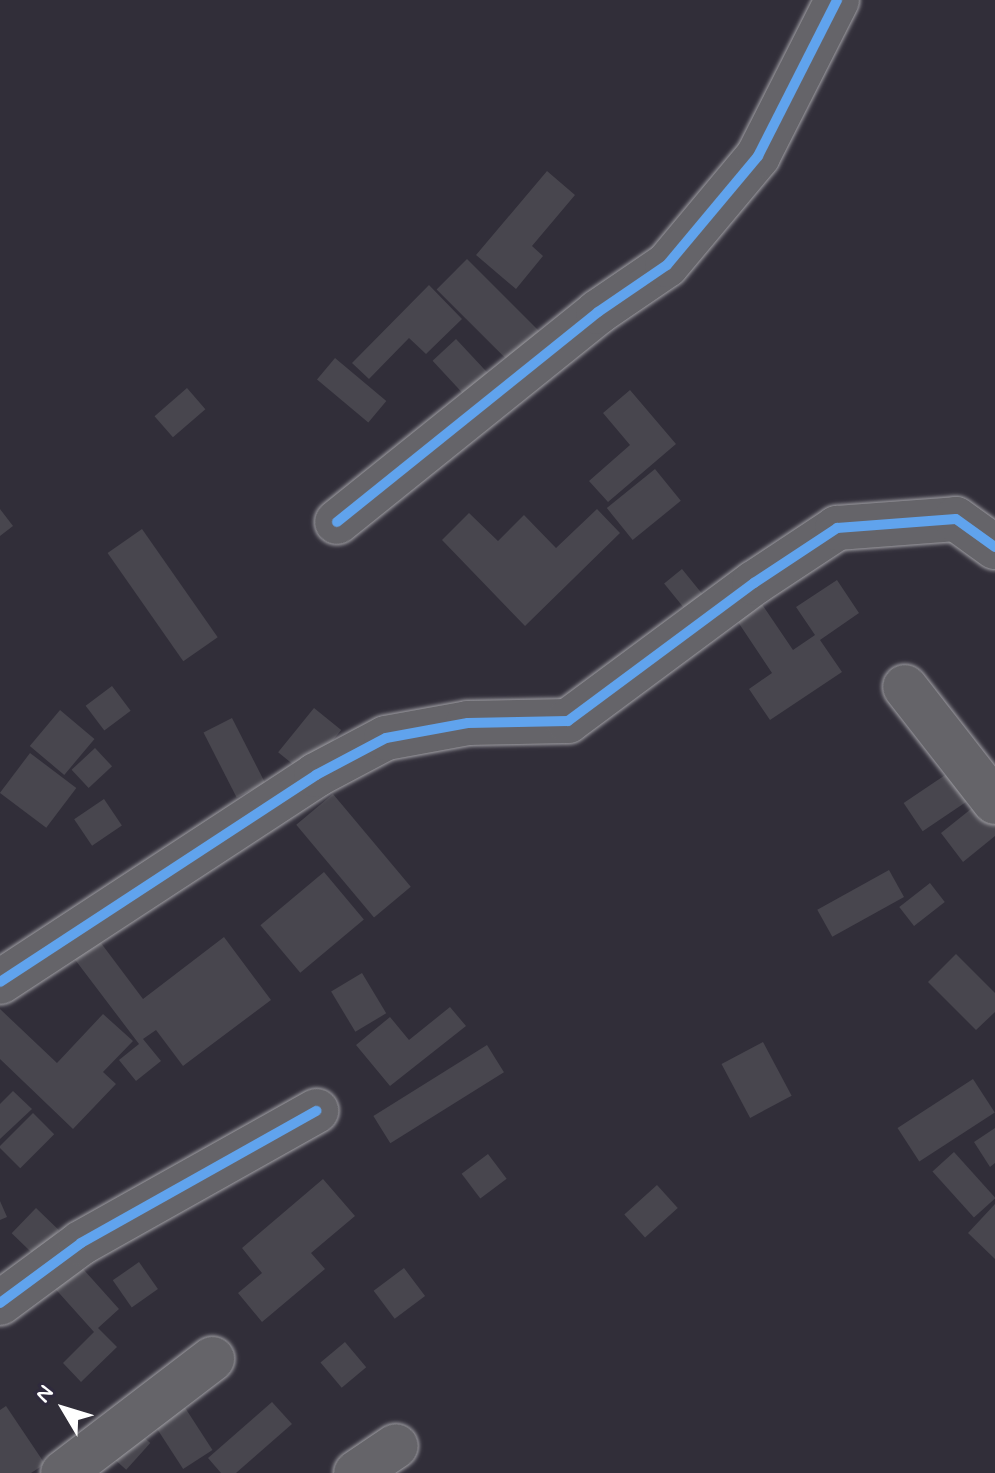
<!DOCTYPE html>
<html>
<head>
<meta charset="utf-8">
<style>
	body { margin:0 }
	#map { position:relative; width:995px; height:1473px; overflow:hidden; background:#312e39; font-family:Mynerve,sans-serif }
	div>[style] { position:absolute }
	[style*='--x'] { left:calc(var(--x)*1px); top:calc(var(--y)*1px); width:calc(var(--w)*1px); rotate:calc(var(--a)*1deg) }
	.building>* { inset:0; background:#48464e; transform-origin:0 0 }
	.roads { filter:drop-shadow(0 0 2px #a2a1a6) drop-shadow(0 0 2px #a2a1a6) }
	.minor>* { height:44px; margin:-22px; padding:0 22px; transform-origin:22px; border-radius:22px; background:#656469 }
	.cycleway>* { height:10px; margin:-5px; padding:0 5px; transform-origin:5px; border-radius:5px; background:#60a3ed }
	span { translate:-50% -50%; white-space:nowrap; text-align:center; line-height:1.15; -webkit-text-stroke:6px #2f2a3d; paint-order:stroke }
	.north { position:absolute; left:24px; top:1369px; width:80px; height:80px; -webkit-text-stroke:6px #2f2a3d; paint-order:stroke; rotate:308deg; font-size:22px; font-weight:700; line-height:32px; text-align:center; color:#fff }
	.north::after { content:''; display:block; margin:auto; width:28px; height:36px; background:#fff; clip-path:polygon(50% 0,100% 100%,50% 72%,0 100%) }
</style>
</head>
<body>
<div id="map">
	<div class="building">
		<div style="clip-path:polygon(547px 171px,575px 195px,532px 246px,543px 256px,516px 289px,476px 255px)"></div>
		<div style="left:467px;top:259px;width:104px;height:43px;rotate:45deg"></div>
		<div style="clip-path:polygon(429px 285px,462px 319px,426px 354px,409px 338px,369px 379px,352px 363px)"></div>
		<div style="left:456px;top:339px;width:50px;height:32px;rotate:47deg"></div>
		<div style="left:335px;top:358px;width:67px;height:28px;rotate:40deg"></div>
		<div style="left:187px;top:388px;width:28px;height:43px;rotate:49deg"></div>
		<div style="clip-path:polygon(630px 390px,676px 444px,608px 502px,589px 481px,630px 445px,603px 413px)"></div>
		<div style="left:655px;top:469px;width:41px;height:62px;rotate:51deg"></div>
		<div style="clip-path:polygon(0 509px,13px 526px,0 536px)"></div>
		<div style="clip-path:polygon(597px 509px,620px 533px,525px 626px,442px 540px,469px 513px,498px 541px,524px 515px,556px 548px)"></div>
		<div style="left:142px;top:529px;width:132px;height:42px;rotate:55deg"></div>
		<div style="left:682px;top:569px;width:40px;height:23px;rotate:51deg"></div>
		<div style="clip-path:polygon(837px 580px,859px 613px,820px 640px,842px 672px,770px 720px,749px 689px,772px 673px,732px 613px,757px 597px,793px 650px,815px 635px,796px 607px)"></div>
		<div style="left:112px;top:686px;width:31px;height:33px;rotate:53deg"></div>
		<div style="left:314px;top:708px;width:35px;height:57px;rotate:39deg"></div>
		<div style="left:60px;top:710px;width:45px;height:47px;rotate:40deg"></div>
		<div style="left:232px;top:718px;width:73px;height:32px;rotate:63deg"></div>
		<div style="left:95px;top:748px;width:25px;height:32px;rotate:47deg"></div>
		<div style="left:30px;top:753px;width:58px;height:50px;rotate:37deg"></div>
		<div style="left:960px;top:765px;width:34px;height:68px;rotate:56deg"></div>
		<div style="left:333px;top:794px;width:121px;height:48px;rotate:50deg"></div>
		<div style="left:104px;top:799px;width:32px;height:36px;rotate:56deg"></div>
		<div style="clip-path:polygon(981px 801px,995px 818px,995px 836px,963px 862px,941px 833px)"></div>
		<div style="left:889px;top:870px;width:31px;height:82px;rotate:61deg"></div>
		<div style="left:324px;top:872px;width:62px;height:83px;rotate:50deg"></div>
		<div style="left:930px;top:883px;width:24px;height:39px;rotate:52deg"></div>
		<div style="clip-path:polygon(95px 935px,143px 999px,224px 937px,271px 1000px,183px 1066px,156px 1030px,143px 1039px,161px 1061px,136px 1081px,119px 1060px,139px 1044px,70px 953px)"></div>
		<div style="clip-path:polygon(956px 954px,995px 993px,995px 1012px,976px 1030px,928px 982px)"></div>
		<div style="left:362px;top:973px;width:47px;height:36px;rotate:59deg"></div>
		<div style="clip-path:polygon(450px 1007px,466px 1026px,390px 1086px,356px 1045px,390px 1017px,409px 1040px)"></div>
		<div style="clip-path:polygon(0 1009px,57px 1063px,103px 1014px,133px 1041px,103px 1072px,116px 1084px,73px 1129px,0 1059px)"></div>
		<div style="left:763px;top:1042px;width:61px;height:47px;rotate:62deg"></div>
		<div style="left:487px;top:1045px;width:32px;height:134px;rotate:58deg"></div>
		<div style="left:973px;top:1079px;width:40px;height:90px;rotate:57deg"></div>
		<div style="clip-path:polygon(13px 1091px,32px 1109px,0 1139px,0 1104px)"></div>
		<div style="left:33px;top:1113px;width:30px;height:48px;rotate:45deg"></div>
		<div style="clip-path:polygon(995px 1128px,995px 1163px,990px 1167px,974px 1142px)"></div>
		<div style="left:954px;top:1152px;width:62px;height:29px;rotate:48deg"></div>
		<div style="left:488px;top:1154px;width:31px;height:33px;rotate:53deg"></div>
		<div style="clip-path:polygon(323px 1179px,355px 1216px,311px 1253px,325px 1269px,262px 1322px,238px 1293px,262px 1273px,242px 1248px)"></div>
		<div style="left:657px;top:1185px;width:31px;height:44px;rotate:48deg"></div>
		<div style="clip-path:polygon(0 1201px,7px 1217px,0 1220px)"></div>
		<div style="clip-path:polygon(995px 1204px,995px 1259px,968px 1233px)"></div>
		<div style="left:36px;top:1208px;width:32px;height:35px;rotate:44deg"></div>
		<div style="clip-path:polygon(67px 1251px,119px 1309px,98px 1328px,117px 1347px,81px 1382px,63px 1363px,94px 1332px,42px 1274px)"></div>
		<div style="left:139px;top:1262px;width:33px;height:32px;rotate:55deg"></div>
		<div style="left:404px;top:1268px;width:35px;height:38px;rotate:53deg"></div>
		<div style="left:345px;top:1342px;width:33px;height:32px;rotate:50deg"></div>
		<div style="clip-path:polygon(272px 1402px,292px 1424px,236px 1473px,221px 1473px,208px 1458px)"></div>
		<div style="left:182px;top:1403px;width:56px;height:35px;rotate:57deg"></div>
		<div style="clip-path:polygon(6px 1406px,45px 1464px,31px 1473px,0 1473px,0 1410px)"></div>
		<div style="left:128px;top:1423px;width:30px;height:36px;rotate:42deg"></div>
	</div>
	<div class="roads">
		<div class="minor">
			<div style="--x:337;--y:522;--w:335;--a:-38.8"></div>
			<div style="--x:598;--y:312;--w:83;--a:-34.3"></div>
			<div style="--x:667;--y:265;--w:142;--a:-50.1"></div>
			<div style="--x:758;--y:156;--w:175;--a:-63.1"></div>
			<div style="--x:905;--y:687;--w:146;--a:52"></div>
			<div style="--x:0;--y:982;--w:378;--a:-33.2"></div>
			<div style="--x:316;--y:775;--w:79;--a:-27.9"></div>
			<div style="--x:386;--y:738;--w:83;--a:-10.4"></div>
			<div style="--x:468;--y:723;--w:100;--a:-1.1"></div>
			<div style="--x:568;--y:721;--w:232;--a:-36.6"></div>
			<div style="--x:754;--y:583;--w:100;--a:-33.5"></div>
			<div style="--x:837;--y:528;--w:119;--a:-4.3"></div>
			<div style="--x:956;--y:519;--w:48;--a:35.7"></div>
			<div style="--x:0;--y:1303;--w:101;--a:-36.5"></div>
			<div style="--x:81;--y:1243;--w:270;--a:-29.3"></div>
			<div style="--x:63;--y:1473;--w:188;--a:-37.4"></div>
			<div style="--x:356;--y:1473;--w:48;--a:-34"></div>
		</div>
	</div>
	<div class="cycleway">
		<div style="--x:337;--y:522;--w:335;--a:-38.8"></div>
		<div style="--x:598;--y:312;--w:83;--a:-34.3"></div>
		<div style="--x:667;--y:265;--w:142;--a:-50.1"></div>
		<div style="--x:758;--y:156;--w:175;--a:-63.1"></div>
		<div style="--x:0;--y:982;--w:378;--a:-33.2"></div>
		<div style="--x:316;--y:775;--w:79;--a:-27.9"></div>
		<div style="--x:386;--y:738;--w:83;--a:-10.4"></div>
		<div style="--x:468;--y:723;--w:100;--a:-1.1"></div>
		<div style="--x:568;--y:721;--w:232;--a:-36.6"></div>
		<div style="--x:754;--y:583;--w:100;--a:-33.5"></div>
		<div style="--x:837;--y:528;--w:119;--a:-4.3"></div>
		<div style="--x:956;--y:519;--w:48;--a:35.7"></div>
		<div style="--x:0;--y:1303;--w:101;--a:-36.5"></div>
		<div style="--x:81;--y:1243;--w:270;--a:-29.3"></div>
	</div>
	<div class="north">N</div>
</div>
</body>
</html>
